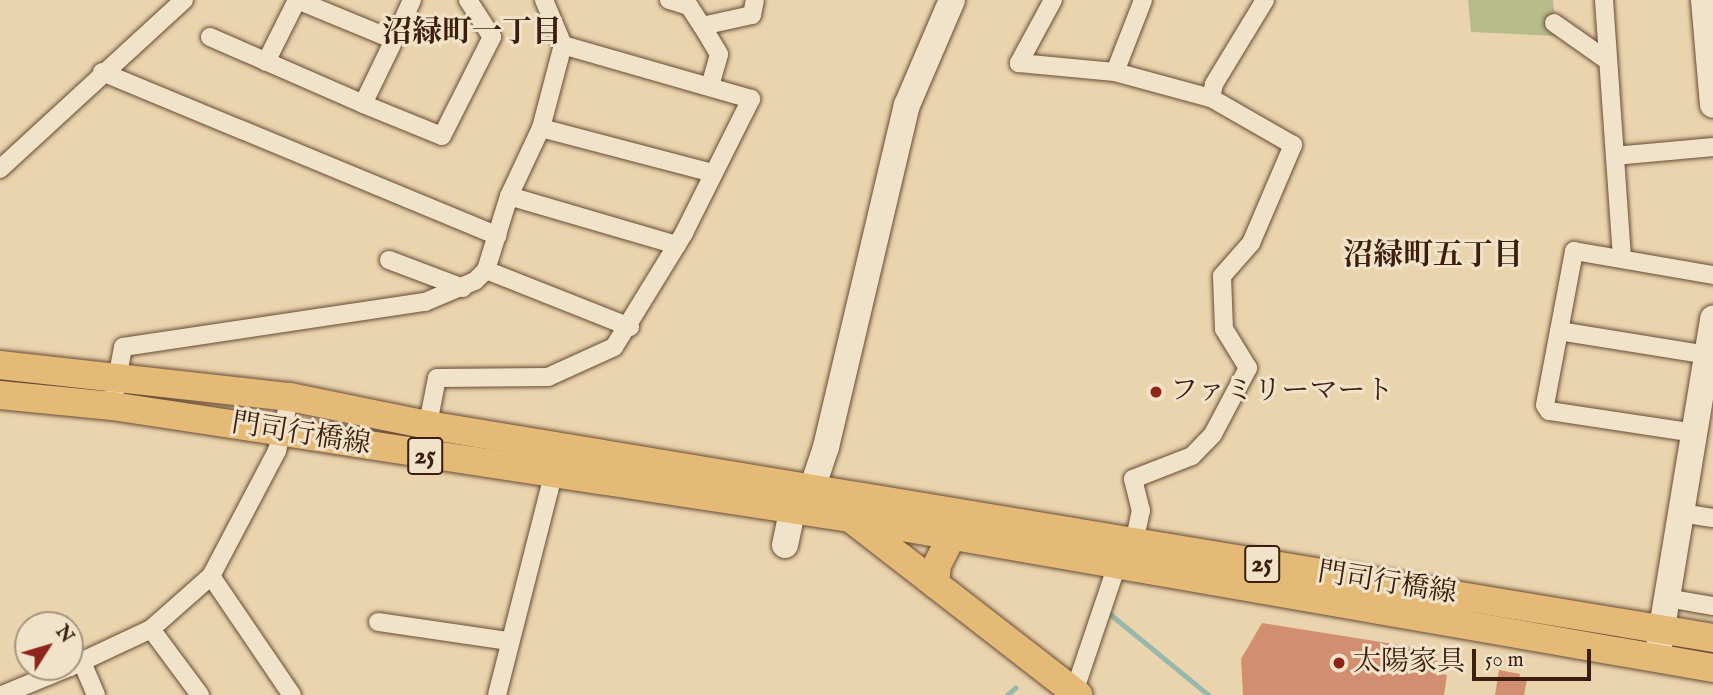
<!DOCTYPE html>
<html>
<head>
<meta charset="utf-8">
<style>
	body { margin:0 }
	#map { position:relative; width:1713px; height:695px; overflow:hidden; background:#ead4ad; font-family:"IM FELL English","Noto Serif JP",serif }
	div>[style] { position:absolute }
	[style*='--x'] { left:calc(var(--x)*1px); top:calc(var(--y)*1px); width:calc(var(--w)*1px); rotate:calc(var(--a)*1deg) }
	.green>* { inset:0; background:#b8bc89 }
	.stream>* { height:4.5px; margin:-2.25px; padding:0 2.25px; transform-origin:2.25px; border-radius:2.25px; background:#98b8ab }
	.building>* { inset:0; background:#d18e70 }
	.roads { filter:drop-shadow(0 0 2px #684b35) drop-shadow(0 0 2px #684b35) }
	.street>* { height:18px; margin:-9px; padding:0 9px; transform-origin:9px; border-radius:9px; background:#f1e3ca }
	.secondary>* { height:26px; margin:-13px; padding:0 13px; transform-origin:13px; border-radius:13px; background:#f1e3ca }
	.primary>* { height:28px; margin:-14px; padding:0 14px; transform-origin:14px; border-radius:14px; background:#e5ba76 }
	.dots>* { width:19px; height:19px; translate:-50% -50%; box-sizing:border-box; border:4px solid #f1e3ca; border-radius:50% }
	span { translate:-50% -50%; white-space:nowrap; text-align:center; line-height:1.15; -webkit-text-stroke:6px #f1e3ca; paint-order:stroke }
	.shield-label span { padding:2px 5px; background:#f1e3ca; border:2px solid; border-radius:5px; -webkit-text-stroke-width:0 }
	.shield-label { font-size:26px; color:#3d1d0d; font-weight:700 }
	.poi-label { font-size:28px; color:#3d1d0d }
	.left { translate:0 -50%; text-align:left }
	.street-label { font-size:28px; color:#3d1d0d }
	.neighbourhood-label { font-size:30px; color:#3d1d0d; font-weight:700 }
	.north { position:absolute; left:14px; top:611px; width:70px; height:70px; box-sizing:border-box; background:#f1e3ca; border:2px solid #a9947e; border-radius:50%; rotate:53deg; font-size:19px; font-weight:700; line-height:28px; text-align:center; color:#3d1d0d }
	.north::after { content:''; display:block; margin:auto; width:24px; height:32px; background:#8f2418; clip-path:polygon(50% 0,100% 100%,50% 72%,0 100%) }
	.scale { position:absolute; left:1472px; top:649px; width:119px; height:32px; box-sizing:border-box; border:4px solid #3d1d0d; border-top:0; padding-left:9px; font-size:21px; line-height:24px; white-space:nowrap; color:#3d1d0d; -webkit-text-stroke:5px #f1e3ca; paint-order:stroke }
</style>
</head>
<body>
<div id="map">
	<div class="green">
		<div style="clip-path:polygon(1468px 0,1553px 0,1557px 36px,1471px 32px)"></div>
	</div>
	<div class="stream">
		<div style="--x:1109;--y:613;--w:129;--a:39.4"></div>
		<div style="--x:1007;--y:695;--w:11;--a:-41"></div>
	</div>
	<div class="building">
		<div style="clip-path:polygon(1262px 623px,1437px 651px,1437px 673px,1447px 675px,1444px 695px,1243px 695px,1241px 659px)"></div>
		<div style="clip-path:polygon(1499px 670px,1520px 674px,1519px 679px,1527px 680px,1524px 695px,1495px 695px)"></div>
	</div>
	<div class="roads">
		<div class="street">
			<div style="--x:297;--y:0;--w:105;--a:22.4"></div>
			<div style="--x:394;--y:40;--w:71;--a:115.8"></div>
			<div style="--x:363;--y:104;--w:85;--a:22.1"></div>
			<div style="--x:442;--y:136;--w:111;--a:-63.2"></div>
			<div style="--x:492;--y:37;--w:44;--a:-123"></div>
			<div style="--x:669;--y:0;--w:21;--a:17"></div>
			<div style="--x:689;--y:6;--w:24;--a:57"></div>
			<div style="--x:1053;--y:0;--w:72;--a:118.4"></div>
			<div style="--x:1019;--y:63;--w:96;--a:5.4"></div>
			<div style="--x:1115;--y:72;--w:99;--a:15.2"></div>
			<div style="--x:1211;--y:98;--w:14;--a:-78"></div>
			<div style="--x:1214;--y:84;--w:98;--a:-58.7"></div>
			<div style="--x:1604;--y:0;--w:258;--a:86"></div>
			<div style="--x:1554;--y:23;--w:66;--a:35.1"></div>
			<div style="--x:210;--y:37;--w:167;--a:23.6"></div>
			<div style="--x:394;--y:40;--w:44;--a:-65.8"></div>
			<div style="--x:266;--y:62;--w:69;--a:-63.4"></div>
			<div style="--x:102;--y:72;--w:428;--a:22.5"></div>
			<div style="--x:1115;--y:72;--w:77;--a:-68.7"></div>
			<div style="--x:710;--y:86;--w:33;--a:-74"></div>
			<div style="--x:719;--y:54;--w:33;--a:-121"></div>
			<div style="--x:702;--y:26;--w:51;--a:-12.4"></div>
			<div style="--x:752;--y:15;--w:15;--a:-79"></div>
			<div style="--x:541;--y:128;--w:178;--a:14.7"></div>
			<div style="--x:1615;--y:156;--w:98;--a:-5.2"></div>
			<div style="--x:0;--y:169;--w:250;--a:-42.6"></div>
			<div style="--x:509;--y:196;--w:175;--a:16.3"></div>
			<div style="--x:389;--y:260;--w:79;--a:20.7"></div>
			<div style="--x:486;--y:270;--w:155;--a:21.6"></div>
			<div style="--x:1559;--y:331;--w:150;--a:9.2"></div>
			<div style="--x:112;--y:406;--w:60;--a:-79.4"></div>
			<div style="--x:123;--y:347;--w:305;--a:-8.5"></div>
			<div style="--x:425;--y:302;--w:54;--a:-22.8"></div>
			<div style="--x:475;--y:281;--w:16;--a:-45"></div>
			<div style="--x:486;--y:270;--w:77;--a:-72.7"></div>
			<div style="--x:509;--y:196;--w:75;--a:-64.8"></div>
			<div style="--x:541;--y:128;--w:86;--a:-75.2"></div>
			<div style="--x:563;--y:45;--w:49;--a:-112.9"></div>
			<div style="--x:1695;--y:433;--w:148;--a:-171.4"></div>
			<div style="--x:1549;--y:411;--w:7;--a:-124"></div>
			<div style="--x:1545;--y:405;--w:157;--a:-79.3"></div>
			<div style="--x:1574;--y:251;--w:141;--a:9.8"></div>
			<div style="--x:426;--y:434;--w:57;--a:-78.9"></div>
			<div style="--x:437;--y:378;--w:111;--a:-0.5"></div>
			<div style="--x:548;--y:377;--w:72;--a:-24.4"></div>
			<div style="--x:614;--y:347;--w:134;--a:-58.4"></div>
			<div style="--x:684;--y:233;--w:150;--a:-63.4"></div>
			<div style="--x:751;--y:99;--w:196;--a:-164"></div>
			<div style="--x:1681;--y:513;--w:32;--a:9"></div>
			<div style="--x:1134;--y:543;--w:33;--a:-78"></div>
			<div style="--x:1141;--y:511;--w:33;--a:-104"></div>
			<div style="--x:1133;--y:479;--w:63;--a:-21.3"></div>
			<div style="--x:1192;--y:456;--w:30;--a:-46"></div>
			<div style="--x:1213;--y:434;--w:75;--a:-62.1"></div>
			<div style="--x:1248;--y:368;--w:46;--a:-121.6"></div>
			<div style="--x:1224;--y:329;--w:53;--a:-92.2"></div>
			<div style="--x:1222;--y:276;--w:44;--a:-48.7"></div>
			<div style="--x:1251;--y:243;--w:107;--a:-66.8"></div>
			<div style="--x:1293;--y:145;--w:95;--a:-150.2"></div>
			<div style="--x:211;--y:576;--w:144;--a:55.8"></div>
			<div style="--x:1667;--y:598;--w:47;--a:9.9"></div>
			<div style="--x:378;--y:622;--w:132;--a:8.3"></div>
			<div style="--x:151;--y:629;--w:82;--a:53.4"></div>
			<div style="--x:82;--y:662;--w:36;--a:67"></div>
			<div style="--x:70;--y:667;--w:89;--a:-25.1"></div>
			<div style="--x:151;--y:629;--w:80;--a:-41.5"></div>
			<div style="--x:211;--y:576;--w:141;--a:-62.2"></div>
			<div style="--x:277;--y:451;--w:56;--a:-76.5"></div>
			<div style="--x:2;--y:695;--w:74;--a:-22.4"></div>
			<div style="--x:497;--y:695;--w:238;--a:-75.7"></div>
			<div style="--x:1073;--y:695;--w:147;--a:-71.3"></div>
		</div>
		<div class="secondary">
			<div style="--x:1704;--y:0;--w:105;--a:85.1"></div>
			<div style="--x:785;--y:545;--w:34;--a:-78"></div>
			<div style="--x:792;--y:512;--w:30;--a:-49"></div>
			<div style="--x:812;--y:489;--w:44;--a:-71.6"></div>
			<div style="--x:826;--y:447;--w:351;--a:-76.7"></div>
			<div style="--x:907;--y:105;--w:114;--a:-66.8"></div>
			<div style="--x:1657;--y:658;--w:344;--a:-80.6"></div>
		</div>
		<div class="primary">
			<div style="--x:0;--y:365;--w:292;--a:6.3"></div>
			<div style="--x:290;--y:397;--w:141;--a:11.5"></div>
			<div style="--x:428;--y:425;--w:1303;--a:9.41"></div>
			<div style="--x:0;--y:395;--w:113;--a:5.6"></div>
			<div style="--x:112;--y:406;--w:746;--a:8.63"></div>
			<div style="--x:850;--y:518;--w:876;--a:9.86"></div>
			<div style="--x:854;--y:521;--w:284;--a:37.8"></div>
			<div style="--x:935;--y:584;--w:19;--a:-84"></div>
			<div style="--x:937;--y:565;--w:31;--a:-63"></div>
		</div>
	</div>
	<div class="dots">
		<div style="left:1156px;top:392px;background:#8f2418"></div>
		<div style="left:1339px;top:663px;background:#8f2418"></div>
	</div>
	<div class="shield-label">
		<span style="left:425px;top:456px">25</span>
		<span style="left:1262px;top:564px">25</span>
	</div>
	<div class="poi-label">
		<span class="left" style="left:1170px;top:392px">ファミリーマート</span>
		<span class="left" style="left:1353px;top:663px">太陽家具</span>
	</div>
	<div class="street-label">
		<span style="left:301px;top:435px;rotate:9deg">門司行橋線</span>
		<span style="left:1387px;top:584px;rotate:9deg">門司行橋線</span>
	</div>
	<div class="neighbourhood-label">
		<span style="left:472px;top:33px">沼緑町一丁目</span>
		<span style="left:1433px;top:256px">沼緑町五丁目</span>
	</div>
	<div class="north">N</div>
	<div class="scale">50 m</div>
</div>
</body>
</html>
